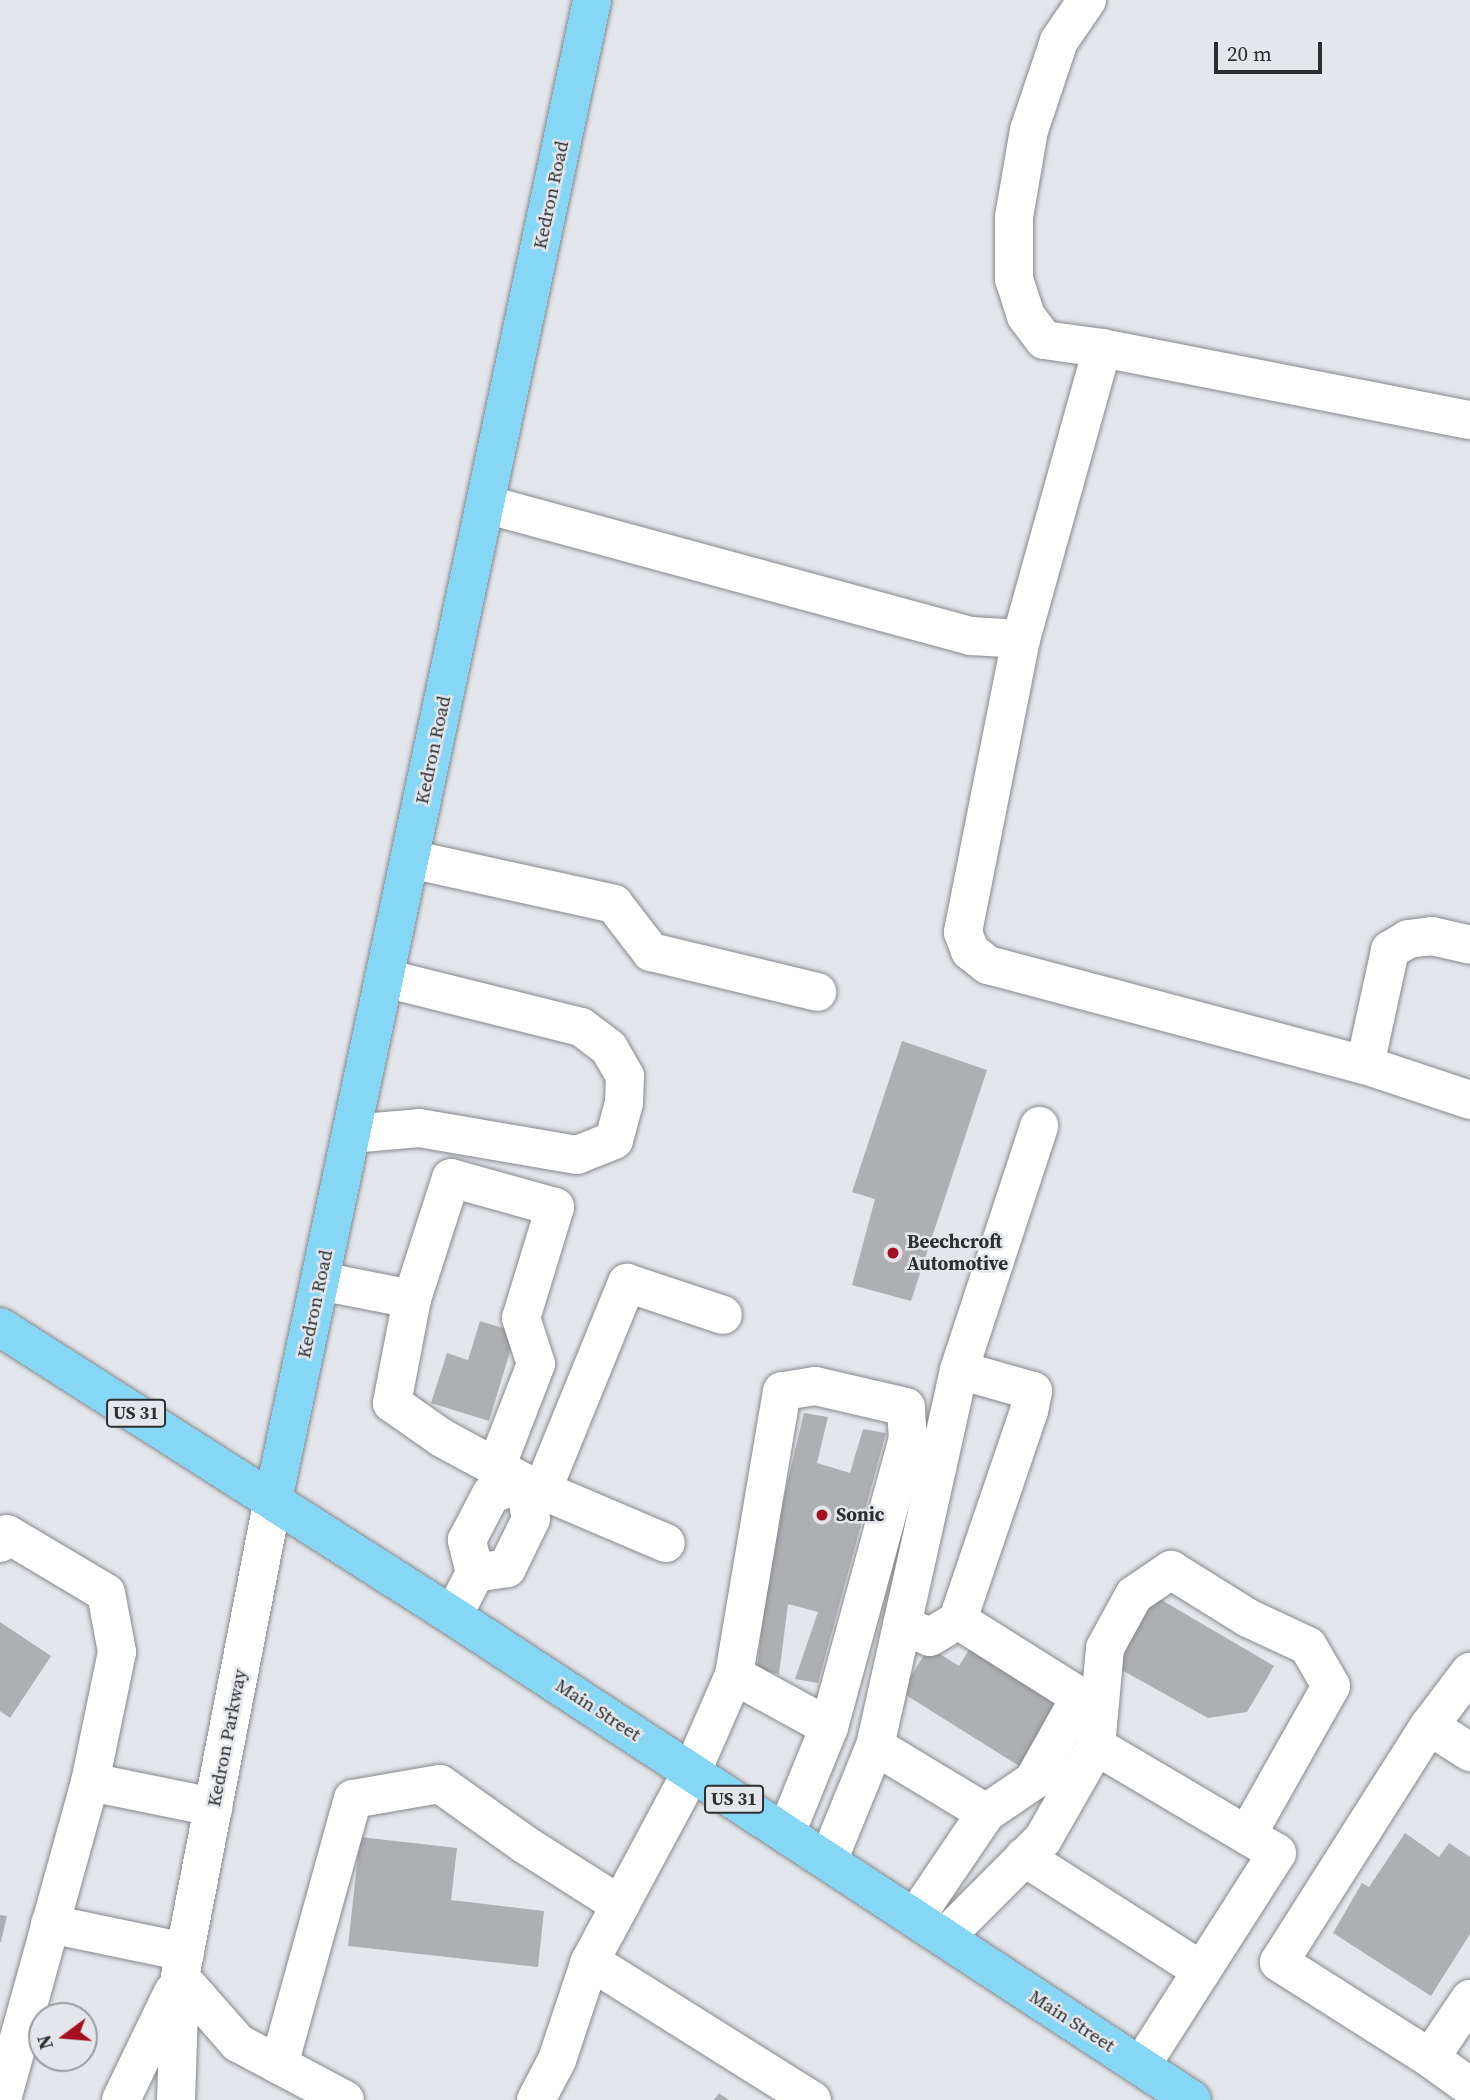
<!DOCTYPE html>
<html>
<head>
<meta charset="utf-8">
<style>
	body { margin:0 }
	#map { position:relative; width:1470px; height:2100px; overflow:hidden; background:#e3e6ea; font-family:"Source Serif 4",serif }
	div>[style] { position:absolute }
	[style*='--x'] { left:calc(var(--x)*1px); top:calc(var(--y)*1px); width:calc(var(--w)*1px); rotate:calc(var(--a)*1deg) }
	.building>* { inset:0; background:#aeafb3 }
	.roads { filter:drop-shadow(0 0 2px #86898d) drop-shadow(0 0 2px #86898d) }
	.minor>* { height:38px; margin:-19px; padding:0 19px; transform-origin:19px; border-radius:19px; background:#fff }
	.major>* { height:38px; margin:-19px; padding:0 19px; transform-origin:19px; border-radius:19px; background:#86d6f5 }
	.dots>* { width:19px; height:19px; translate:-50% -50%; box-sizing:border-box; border:4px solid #e3e6ea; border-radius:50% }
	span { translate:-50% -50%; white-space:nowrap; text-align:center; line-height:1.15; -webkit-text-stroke:5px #e3e6ea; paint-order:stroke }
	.shield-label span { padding:2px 5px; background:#e3e6ea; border:2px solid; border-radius:5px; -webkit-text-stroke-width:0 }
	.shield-label { font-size:18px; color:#2d2e30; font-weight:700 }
	.street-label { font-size:19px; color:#2d2e30 }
	.poi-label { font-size:19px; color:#2d2e30; font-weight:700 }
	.left { translate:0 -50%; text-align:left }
	.north { position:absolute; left:28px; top:2002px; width:70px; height:70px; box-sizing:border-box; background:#e3e6ea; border:2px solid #9a9ca0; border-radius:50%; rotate:254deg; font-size:19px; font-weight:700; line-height:28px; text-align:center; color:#2d2e30 }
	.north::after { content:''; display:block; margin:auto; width:24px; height:32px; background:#a60e22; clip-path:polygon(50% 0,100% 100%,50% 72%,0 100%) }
	.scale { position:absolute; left:1214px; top:42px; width:108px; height:32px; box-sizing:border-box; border:4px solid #2d2e30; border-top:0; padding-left:9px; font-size:21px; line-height:24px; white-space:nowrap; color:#2d2e30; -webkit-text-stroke:5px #e3e6ea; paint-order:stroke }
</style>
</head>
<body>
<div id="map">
	<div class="building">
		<div style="clip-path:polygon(902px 1041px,987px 1070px,911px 1301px,852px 1285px,875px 1199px,852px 1192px)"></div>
		<div style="clip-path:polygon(480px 1321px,516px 1332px,489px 1421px,431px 1403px,447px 1353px,468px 1360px)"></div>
		<div style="clip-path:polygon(804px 1413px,828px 1417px,817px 1463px,850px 1473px,863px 1429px,886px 1433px,818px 1683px,795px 1679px,818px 1612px,788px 1604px,779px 1674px,757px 1669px,770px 1556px)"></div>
		<div style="clip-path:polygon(1153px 1595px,1274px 1666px,1247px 1712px,1208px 1718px,1118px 1668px,1122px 1648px)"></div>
		<div style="clip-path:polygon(0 1622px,51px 1656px,10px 1718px,0 1711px)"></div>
		<div style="clip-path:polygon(975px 1640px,1068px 1698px,1024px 1769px,901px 1692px,929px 1647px,959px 1666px)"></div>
		<div style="clip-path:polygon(1405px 1833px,1439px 1857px,1449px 1843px,1470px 1857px,1470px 1934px,1431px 1996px,1333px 1933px,1362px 1883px,1369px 1887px)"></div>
		<div style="clip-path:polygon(360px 1837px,457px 1848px,451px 1900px,544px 1911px,538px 1967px,348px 1946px)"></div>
		<div style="clip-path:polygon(0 1915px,7px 1916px,1px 1942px,0 1942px)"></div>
		<div style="clip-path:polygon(719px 2093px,729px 2100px,714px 2100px)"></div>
	</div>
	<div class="roads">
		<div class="minor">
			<div style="--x:1087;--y:0;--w:50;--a:124.3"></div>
			<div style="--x:1059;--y:41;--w:94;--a:108.6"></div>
			<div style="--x:1029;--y:130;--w:88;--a:99.8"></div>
			<div style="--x:1014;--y:217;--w:62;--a:90"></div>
			<div style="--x:1014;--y:279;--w:39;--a:72"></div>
			<div style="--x:1026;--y:316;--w:30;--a:53"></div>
			<div style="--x:1044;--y:340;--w:59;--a:7.9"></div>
			<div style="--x:1102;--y:348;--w:375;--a:11.1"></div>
			<div style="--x:485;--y:504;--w:504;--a:15.2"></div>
			<div style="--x:971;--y:636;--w:50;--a:3.4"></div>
			<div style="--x:1021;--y:639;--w:299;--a:101.2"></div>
			<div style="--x:963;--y:932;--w:20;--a:70"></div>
			<div style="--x:970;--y:951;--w:23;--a:38"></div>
			<div style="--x:988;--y:965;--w:390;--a:14.9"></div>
			<div style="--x:1365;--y:1065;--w:111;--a:18.4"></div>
			<div style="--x:1021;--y:639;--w:302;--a:-74.4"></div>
			<div style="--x:410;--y:859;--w:209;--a:12.4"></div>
			<div style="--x:614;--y:904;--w:61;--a:52.4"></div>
			<div style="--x:651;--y:952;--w:171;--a:13.5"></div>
			<div style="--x:1365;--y:1065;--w:118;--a:-77.7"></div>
			<div style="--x:1390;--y:950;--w:21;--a:-31"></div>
			<div style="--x:1408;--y:939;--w:24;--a:-7"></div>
			<div style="--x:1432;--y:936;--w:39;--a:13"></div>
			<div style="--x:351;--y:1134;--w:68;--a:-5"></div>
			<div style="--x:419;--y:1128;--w:160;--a:9.7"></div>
			<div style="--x:577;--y:1155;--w:40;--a:-22"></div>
			<div style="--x:614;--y:1140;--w:38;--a:-75"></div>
			<div style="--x:624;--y:1103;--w:27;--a:-88"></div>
			<div style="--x:625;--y:1076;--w:32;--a:-120"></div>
			<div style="--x:609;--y:1048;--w:35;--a:-143"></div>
			<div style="--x:581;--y:1027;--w:203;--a:-166"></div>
			<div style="--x:320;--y:1281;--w:94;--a:11.1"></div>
			<div style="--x:412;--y:1299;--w:106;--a:100.9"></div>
			<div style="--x:392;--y:1403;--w:61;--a:35"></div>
			<div style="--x:442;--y:1438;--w:94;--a:28.5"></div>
			<div style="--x:525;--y:1483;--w:153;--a:23.1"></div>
			<div style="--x:412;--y:1299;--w:127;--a:-72.1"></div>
			<div style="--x:451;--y:1178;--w:108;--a:15.6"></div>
			<div style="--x:555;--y:1207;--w:116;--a:107"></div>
			<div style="--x:521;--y:1318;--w:48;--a:71.9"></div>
			<div style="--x:536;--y:1364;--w:110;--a:111.2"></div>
			<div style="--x:959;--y:1370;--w:77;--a:15.8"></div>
			<div style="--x:1033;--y:1391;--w:20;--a:101"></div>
			<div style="--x:1029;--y:1411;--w:221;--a:108.8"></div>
			<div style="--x:958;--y:1620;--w:141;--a:32.2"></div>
			<div style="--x:1077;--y:1695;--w:13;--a:103"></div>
			<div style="--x:1074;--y:1708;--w:84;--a:119.3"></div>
			<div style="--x:1033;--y:1781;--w:57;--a:145.8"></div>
			<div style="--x:542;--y:1491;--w:225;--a:-67.8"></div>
			<div style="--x:627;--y:1283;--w:101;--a:18.4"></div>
			<div style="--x:0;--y:1543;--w:11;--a:-52"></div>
			<div style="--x:7;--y:1534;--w:115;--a:30.8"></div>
			<div style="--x:106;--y:1593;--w:60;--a:79.4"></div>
			<div style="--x:117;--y:1652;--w:133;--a:101.7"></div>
			<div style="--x:90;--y:1782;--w:330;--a:105.5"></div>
			<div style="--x:453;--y:1616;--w:48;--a:-62.9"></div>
			<div style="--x:475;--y:1573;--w:34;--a:-104"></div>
			<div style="--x:467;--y:1540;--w:52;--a:-62.4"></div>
			<div style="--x:491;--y:1494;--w:36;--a:-18"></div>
			<div style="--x:525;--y:1483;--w:36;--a:81"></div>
			<div style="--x:531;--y:1519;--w:55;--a:116.1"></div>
			<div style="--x:507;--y:1568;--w:32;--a:171"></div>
			<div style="--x:902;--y:1625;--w:30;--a:23"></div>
			<div style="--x:930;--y:1637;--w:33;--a:-31"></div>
			<div style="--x:734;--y:1675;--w:108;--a:28.7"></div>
			<div style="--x:1429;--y:1726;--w:49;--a:32.4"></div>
			<div style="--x:1097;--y:1736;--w:88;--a:-84.8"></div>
			<div style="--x:1105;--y:1648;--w:60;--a:-61.3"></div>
			<div style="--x:1134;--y:1595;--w:45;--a:-34"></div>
			<div style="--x:1171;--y:1570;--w:91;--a:31.9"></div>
			<div style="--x:1248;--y:1618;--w:66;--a:25"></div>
			<div style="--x:1308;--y:1646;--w:46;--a:60.1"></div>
			<div style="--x:1331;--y:1686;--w:171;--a:119.4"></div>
			<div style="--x:875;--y:1746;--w:385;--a:-77.4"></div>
			<div style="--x:959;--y:1370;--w:257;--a:-71.8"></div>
			<div style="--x:90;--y:1782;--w:126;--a:11.5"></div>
			<div style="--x:786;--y:1833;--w:114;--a:-67.9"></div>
			<div style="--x:829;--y:1727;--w:299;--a:-74.7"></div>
			<div style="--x:908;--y:1439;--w:32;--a:-94"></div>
			<div style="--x:906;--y:1407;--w:93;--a:-167"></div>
			<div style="--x:815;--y:1386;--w:33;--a:171"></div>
			<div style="--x:782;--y:1391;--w:288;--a:99.6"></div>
			<div style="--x:734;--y:1675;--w:105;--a:113.6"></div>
			<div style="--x:692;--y:1771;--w:216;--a:118.2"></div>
			<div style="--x:590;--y:1961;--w:262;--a:32.1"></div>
			<div style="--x:1024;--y:1857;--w:211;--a:32.6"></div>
			<div style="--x:828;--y:1861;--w:124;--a:-67.8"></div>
			<div style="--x:875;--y:1746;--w:130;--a:31.1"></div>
			<div style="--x:986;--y:1813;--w:127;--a:124.1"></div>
			<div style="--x:50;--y:1924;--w:138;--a:11.7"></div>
			<div style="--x:945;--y:1937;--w:139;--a:-45"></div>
			<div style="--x:1043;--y:1839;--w:107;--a:-60.3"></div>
			<div style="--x:1096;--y:1746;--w:210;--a:30.6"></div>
			<div style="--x:1277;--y:1853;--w:253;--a:122.6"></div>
			<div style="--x:180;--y:1977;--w:88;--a:48.7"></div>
			<div style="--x:238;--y:2043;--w:121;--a:28"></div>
			<div style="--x:1470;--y:1999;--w:71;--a:124.1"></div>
			<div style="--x:1430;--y:2058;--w:49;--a:35.9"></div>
			<div style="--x:1430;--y:2058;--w:179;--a:-147.6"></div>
			<div style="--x:1279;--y:1962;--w:280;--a:-57.6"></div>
			<div style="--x:1429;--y:1726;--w:68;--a:-52.8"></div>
			<div style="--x:279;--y:2065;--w:276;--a:-74.5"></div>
			<div style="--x:353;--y:1799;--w:88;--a:-9.8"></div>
			<div style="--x:440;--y:1784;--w:103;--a:35.5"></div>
			<div style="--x:524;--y:1844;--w:114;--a:32.4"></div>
			<div style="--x:121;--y:2100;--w:120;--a:-64.3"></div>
			<div style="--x:176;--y:2100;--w:123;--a:-88.1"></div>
			<div style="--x:180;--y:1977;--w:486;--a:-79"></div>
			<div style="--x:536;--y:2100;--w:45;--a:-62.3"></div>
			<div style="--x:557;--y:2060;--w:104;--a:-71.6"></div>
		</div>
		<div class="major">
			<div style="--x:0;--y:1327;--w:537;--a:32.54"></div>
			<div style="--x:453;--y:1616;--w:883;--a:33.22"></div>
			<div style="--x:273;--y:1500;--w:1534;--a:-77.99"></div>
		</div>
	</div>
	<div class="dots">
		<div style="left:893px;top:1253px;background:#a60e22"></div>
		<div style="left:822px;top:1515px;background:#a60e22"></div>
	</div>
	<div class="shield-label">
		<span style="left:136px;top:1413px">US 31</span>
		<span style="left:734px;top:1799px">US 31</span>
	</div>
	<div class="street-label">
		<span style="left:551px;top:195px;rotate:-78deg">Kedron Road</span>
		<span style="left:433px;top:750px;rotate:-78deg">Kedron Road</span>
		<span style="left:315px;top:1304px;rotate:-78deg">Kedron Road</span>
		<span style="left:598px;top:1710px;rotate:33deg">Main Street</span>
		<span style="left:227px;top:1738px;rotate:-79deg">Kedron Parkway</span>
		<span style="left:1072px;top:2021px;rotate:33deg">Main Street</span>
	</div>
	<div class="poi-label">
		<span class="left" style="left:907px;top:1253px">Beechcroft<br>Automotive</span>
		<span class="left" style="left:836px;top:1515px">Sonic</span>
	</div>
	<div class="north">N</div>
	<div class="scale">20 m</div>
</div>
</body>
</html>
